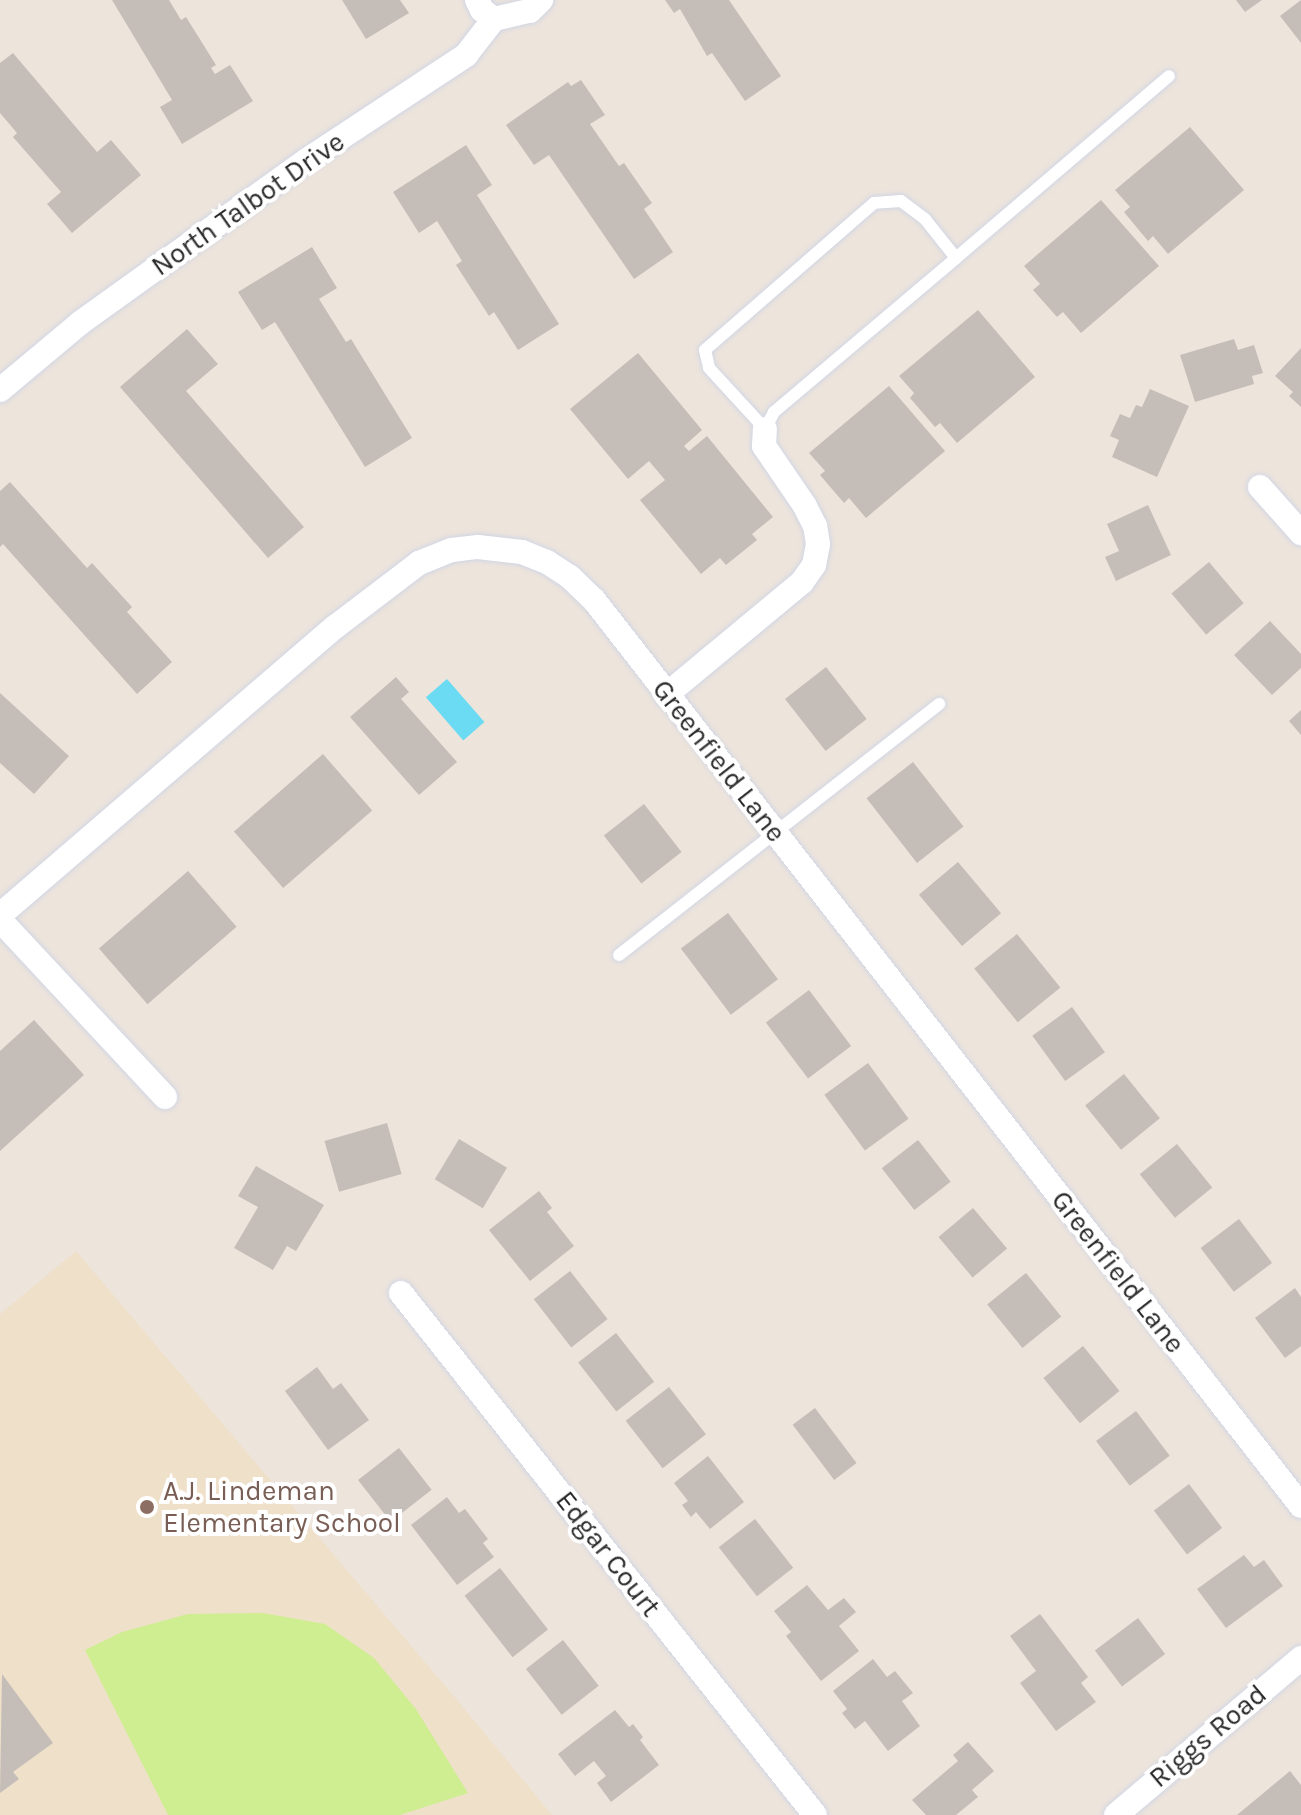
<!DOCTYPE html>
<html>
<head>
<meta charset="utf-8">
<style>
	body { margin:0 }
	#map { position:relative; width:1301px; height:1815px; overflow:hidden; background:#ede4dc; font-family:Karla,sans-serif }
	div>[style] { position:absolute }
	[style*='--x'] { left:calc(var(--x)*1px); top:calc(var(--y)*1px); width:calc(var(--w)*1px); rotate:calc(var(--a)*1deg) }
	.education>* { inset:0; background:#efe0ca }
	.pitch>* { inset:0; background:#cfed91 }
	.water>* { inset:0; background:#6bdbf3; transform-origin:0 0 }
	.building>* { inset:0; background:#c5beb8; transform-origin:0 0 }
	.roads { filter:drop-shadow(0 0 2px #d1d6e4) drop-shadow(0 0 2px #d1d6e4) }
	.service>* { height:12px; margin:-6px; padding:0 6px; transform-origin:6px; border-radius:6px; background:#fff }
	.minor>* { height:24px; margin:-12px; padding:0 12px; transform-origin:12px; border-radius:12px; background:#fff }
	.dots>* { width:22px; height:22px; translate:-50% -50%; box-sizing:border-box; border:4px solid #fff; border-radius:50% }
	span { translate:-50% -50%; white-space:nowrap; text-align:center; line-height:1.15; -webkit-text-stroke:8px #fff; paint-order:stroke }
	.street-label { font-size:28px; color:#2a2a2a }
	.education-label { font-size:28px; color:#785e54 }
	.left { translate:0 -50%; text-align:left }
</style>
</head>
<body>
<div id="map">
	<div class="education">
		<div style="clip-path:polygon(76px 1251px,458px 1701px,552px 1815px,0 1815px,0 1314px)"></div>
	</div>
	<div class="pitch">
		<div style="clip-path:polygon(263px 1613px,325px 1624px,374px 1658px,416px 1709px,468px 1793px,400px 1815px,168px 1815px,85px 1650px,122px 1632px,188px 1614px)"></div>
	</div>
	<div class="water">
		<div style="left:447px;top:679px;width:57px;height:28px;rotate:49deg"></div>
	</div>
	<div class="building">
		<div style="clip-path:polygon(112px 0,169px 0,181px 20px,186px 17px,216px 65px,211px 68px,215px 74px,230px 65px,253px 101px,182px 144px,160px 107px,172px 100px)"></div>
		<div style="clip-path:polygon(342px 0,400px 0,409px 13px,366px 39px)"></div>
		<div style="clip-path:polygon(665px 0,729px 0,781px 76px,745px 101px,712px 53px,707px 56px,680px 9px,674px 13px)"></div>
		<div style="clip-path:polygon(1236px 0,1262px 0,1245px 12px)"></div>
		<div style="clip-path:polygon(1301px 0,1301px 43px,1280px 16px)"></div>
		<div style="clip-path:polygon(13px 53px,97px 152px,111px 140px,141px 175px,72px 233px,47px 204px,61px 192px,13px 137px,17px 133px,0 113px,0 63px)"></div>
		<div style="clip-path:polygon(581px 80px,605px 115px,590px 124px,619px 166px,624px 163px,652px 203px,644px 209px,673px 252px,634px 279px,549px 155px,534px 165px,506px 125px,568px 82px,571px 86px)"></div>
		<div style="clip-path:polygon(1190px 127px,1244px 190px,1168px 254px,1153px 236px,1148px 241px,1124px 212px,1130px 207px,1115px 190px)"></div>
		<div style="clip-path:polygon(466px 145px,492px 185px,477px 195px,559px 324px,518px 350px,494px 312px,489px 316px,456px 265px,462px 261px,437px 221px,419px 233px,393px 192px)"></div>
		<div style="clip-path:polygon(1101px 200px,1159px 266px,1081px 333px,1063px 312px,1057px 317px,1033px 290px,1040px 284px,1024px 266px)"></div>
		<div style="clip-path:polygon(312px 247px,337px 288px,319px 299px,346px 342px,351px 339px,412px 438px,365px 467px,275px 322px,262px 330px,238px 292px)"></div>
		<div style="clip-path:polygon(978px 310px,1035px 377px,957px 443px,940px 423px,935px 427px,910px 398px,914px 393px,899px 376px)"></div>
		<div style="clip-path:polygon(187px 329px,218px 364px,186px 391px,304px 527px,268px 558px,120px 387px)"></div>
		<div style="clip-path:polygon(1234px 339px,1238px 350px,1254px 345px,1263px 373px,1252px 376px,1254px 384px,1195px 402px,1180px 355px)"></div>
		<div style="clip-path:polygon(1301px 348px,1301px 407px,1289px 396px,1293px 392px,1275px 376px)"></div>
		<div style="clip-path:polygon(638px 353px,702px 430px,684px 446px,689px 451px,707px 436px,773px 517px,752px 534px,757px 540px,726px 565px,720px 558px,701px 574px,640px 500px,665px 480px,649px 461px,628px 479px,570px 409px)"></div>
		<div style="clip-path:polygon(889px 386px,945px 451px,866px 518px,849px 498px,844px 503px,820px 475px,825px 471px,809px 453px)"></div>
		<div style="clip-path:polygon(1150px 389px,1189px 406px,1157px 477px,1112px 457px,1119px 440px,1110px 436px,1120px 414px,1130px 418px,1136px 405px,1142px 407px)"></div>
		<div style="clip-path:polygon(10px 482px,87px 568px,92px 563px,132px 607px,127px 612px,172px 662px,137px 694px,3px 544px,0 547px,0 491px)"></div>
		<div style="clip-path:polygon(1148px 505px,1171px 555px,1116px 581px,1105px 557px,1119px 551px,1107px 524px)"></div>
		<div style="left:1209px;top:562px;width:54px;height:49px;rotate:50deg"></div>
		<div style="clip-path:polygon(1270px 621px,1301px 654px,1301px 668px,1272px 695px,1234px 655px)"></div>
		<div style="left:826px;top:667px;width:66px;height:52px;rotate:52deg"></div>
		<div style="clip-path:polygon(396px 677px,409px 692px,401px 699px,457px 762px,419px 795px,350px 717px)"></div>
		<div style="clip-path:polygon(0 693px,69px 756px,34px 794px,0 763px)"></div>
		<div style="clip-path:polygon(1301px 710px,1301px 735px,1289px 721px)"></div>
		<div style="left:323px;top:754px;width:75px;height:118px;rotate:49deg"></div>
		<div style="left:913px;top:762px;width:82px;height:59px;rotate:52deg"></div>
		<div style="left:644px;top:804px;width:61px;height:51px;rotate:52deg"></div>
		<div style="left:958px;top:862px;width:67px;height:51px;rotate:50deg"></div>
		<div style="left:188px;top:871px;width:74px;height:118px;rotate:49deg"></div>
		<div style="left:728px;top:913px;width:83px;height:59px;rotate:53deg"></div>
		<div style="left:1017px;top:934px;width:69px;height:55px;rotate:51deg"></div>
		<div style="left:809px;top:990px;width:70px;height:54px;rotate:53deg"></div>
		<div style="left:1072px;top:1007px;width:56px;height:49px;rotate:54deg"></div>
		<div style="clip-path:polygon(34px 1020px,84px 1075px,0 1151px,0 1051px)"></div>
		<div style="left:868px;top:1063px;width:69px;height:54px;rotate:54deg"></div>
		<div style="left:1124px;top:1074px;width:57px;height:50px;rotate:51deg"></div>
		<div style="left:387px;top:1123px;width:53px;height:65px;rotate:74deg"></div>
		<div style="left:459px;top:1139px;width:56px;height:47px;rotate:31deg"></div>
		<div style="left:918px;top:1140px;width:53px;height:46px;rotate:52deg"></div>
		<div style="left:1177px;top:1144px;width:56px;height:48px;rotate:51deg"></div>
		<div style="clip-path:polygon(256px 1166px,324px 1205px,296px 1251px,287px 1246px,273px 1270px,234px 1248px,258px 1207px,238px 1196px)"></div>
		<div style="clip-path:polygon(539px 1191px,552px 1208px,547px 1212px,574px 1246px,530px 1281px,489px 1230px)"></div>
		<div style="left:973px;top:1208px;width:53px;height:45px;rotate:50deg"></div>
		<div style="left:1239px;top:1219px;width:55px;height:48px;rotate:53deg"></div>
		<div style="left:570px;top:1271px;width:61px;height:46px;rotate:52deg"></div>
		<div style="left:1026px;top:1273px;width:56px;height:50px;rotate:51deg"></div>
		<div style="clip-path:polygon(1295px 1288px,1301px 1297px,1301px 1346px,1285px 1358px,1255px 1318px)"></div>
		<div style="left:616px;top:1333px;width:62px;height:48px;rotate:52deg"></div>
		<div style="left:1083px;top:1346px;width:58px;height:51px;rotate:51deg"></div>
		<div style="clip-path:polygon(317px 1367px,333px 1389px,341px 1383px,369px 1420px,328px 1450px,285px 1391px)"></div>
		<div style="left:669px;top:1387px;width:60px;height:55px;rotate:52deg"></div>
		<div style="left:815px;top:1408px;width:69px;height:28px;rotate:53deg"></div>
		<div style="left:1136px;top:1411px;width:56px;height:50px;rotate:53deg"></div>
		<div style="left:399px;top:1448px;width:53px;height:52px;rotate:52deg"></div>
		<div style="clip-path:polygon(708px 1456px,744px 1502px,710px 1529px,696px 1512px,691px 1517px,682px 1505px,688px 1501px,674px 1483px)"></div>
		<div style="left:1189px;top:1484px;width:55px;height:44px;rotate:53deg"></div>
		<div style="clip-path:polygon(447px 1497px,459px 1513px,465px 1509px,488px 1539px,483px 1543px,494px 1557px,457px 1585px,411px 1525px)"></div>
		<div style="left:755px;top:1519px;width:62px;height:46px;rotate:52deg"></div>
		<div style="clip-path:polygon(1244px 1555px,1254px 1567px,1264px 1560px,1283px 1586px,1226px 1628px,1197px 1589px)"></div>
		<div style="left:500px;top:1568px;width:78px;height:45px;rotate:52deg"></div>
		<div style="clip-path:polygon(807px 1585px,828px 1610px,844px 1598px,856px 1612px,839px 1626px,859px 1651px,821px 1681px,786px 1636px,791px 1632px,774px 1611px)"></div>
		<div style="clip-path:polygon(1040px 1614px,1088px 1677px,1081px 1683px,1096px 1702px,1056px 1731px,1020px 1683px,1036px 1671px,1010px 1636px)"></div>
		<div style="left:1138px;top:1618px;width:45px;height:54px;rotate:53deg"></div>
		<div style="left:563px;top:1640px;width:58px;height:47px;rotate:52deg"></div>
		<div style="clip-path:polygon(873px 1659px,887px 1677px,895px 1671px,913px 1693px,902px 1701px,920px 1726px,888px 1751px,865px 1721px,855px 1729px,842px 1713px,847px 1709px,833px 1691px)"></div>
		<div style="clip-path:polygon(2px 1674px,53px 1743px,13px 1772px,19px 1779px,0 1793px)"></div>
		<div style="clip-path:polygon(615px 1710px,629px 1727px,633px 1724px,643px 1737px,640px 1740px,659px 1765px,611px 1802px,597px 1783px,606px 1776px,594px 1761px,575px 1776px,558px 1754px)"></div>
		<div style="clip-path:polygon(968px 1742px,994px 1771px,972px 1790px,978px 1797px,956px 1815px,926px 1815px,912px 1800px,958px 1761px,953px 1755px)"></div>
		<div style="clip-path:polygon(1290px 1771px,1301px 1785px,1301px 1815px,1237px 1815px)"></div>
	</div>
	<div class="roads">
		<div class="service">
			<div style="--x:956;--y:258;--w:50;--a:-128.5"></div>
			<div style="--x:925;--y:219;--w:30;--a:-143"></div>
			<div style="--x:901;--y:201;--w:27;--a:176"></div>
			<div style="--x:874;--y:203;--w:224;--a:139"></div>
			<div style="--x:705;--y:350;--w:18;--a:77"></div>
			<div style="--x:709;--y:368;--w:83;--a:47.4"></div>
			<div style="--x:765;--y:429;--w:19;--a:-62"></div>
			<div style="--x:774;--y:412;--w:238;--a:-40.2"></div>
			<div style="--x:956;--y:258;--w:280;--a:-40.5"></div>
			<div style="--x:619;--y:955;--w:407;--a:-38.1"></div>
		</div>
		<div class="minor">
			<div style="--x:477;--y:0;--w:11;--a:63"></div>
			<div style="--x:482;--y:10;--w:15;--a:37"></div>
			<div style="--x:494;--y:19;--w:37;--a:-13"></div>
			<div style="--x:530;--y:11;--w:16;--a:-45"></div>
			<div style="--x:0;--y:390;--w:104;--a:-39.9"></div>
			<div style="--x:80;--y:323;--w:279;--a:-35.7"></div>
			<div style="--x:307;--y:160;--w:191;--a:-33.4"></div>
			<div style="--x:466;--y:55;--w:46;--a:-52.1"></div>
			<div style="--x:1260;--y:487;--w:62;--a:48.3"></div>
			<div style="--x:666;--y:695;--w:177;--a:-39.7"></div>
			<div style="--x:802;--y:582;--w:21;--a:-55"></div>
			<div style="--x:814;--y:565;--w:21;--a:-79"></div>
			<div style="--x:818;--y:544;--w:18;--a:-99"></div>
			<div style="--x:815;--y:526;--w:22;--a:-117"></div>
			<div style="--x:805;--y:506;--w:73;--a:-124.3"></div>
			<div style="--x:764;--y:446;--w:17;--a:-87"></div>
			<div style="--x:0;--y:915;--w:442;--a:-40.7"></div>
			<div style="--x:335;--y:627;--w:106;--a:-37.3"></div>
			<div style="--x:419;--y:563;--w:35;--a:-22"></div>
			<div style="--x:452;--y:550;--w:26;--a:-7"></div>
			<div style="--x:478;--y:547;--w:44;--a:6.5"></div>
			<div style="--x:522;--y:552;--w:27;--a:22"></div>
			<div style="--x:547;--y:562;--w:27;--a:33"></div>
			<div style="--x:570;--y:577;--w:33;--a:44"></div>
			<div style="--x:594;--y:600;--w:1149;--a:52.03"></div>
			<div style="--x:0;--y:920;--w:242;--a:47"></div>
			<div style="--x:401;--y:1293;--w:666;--a:51.58"></div>
			<div style="--x:1116;--y:1815;--w:243;--a:-40.3"></div>
		</div>
	</div>
	<div class="dots">
		<div style="left:147px;top:1507px;background:#8d6e63"></div>
	</div>
	<div class="street-label">
		<span style="left:248px;top:204px;rotate:-35deg">North Talbot Drive</span>
		<span style="left:719px;top:761px;rotate:52deg">Greenfield Lane</span>
		<span style="left:1118px;top:1272px;rotate:52deg">Greenfield Lane</span>
		<span style="left:608px;top:1554px;rotate:52deg">Edgar Court</span>
		<span style="left:1208px;top:1736px;rotate:-40deg">Riggs Road</span>
	</div>
	<div class="education-label">
		<span class="left" style="left:163px;top:1507px">A.J. Lindeman<br>Elementary School</span>
	</div>
</div>
</body>
</html>
